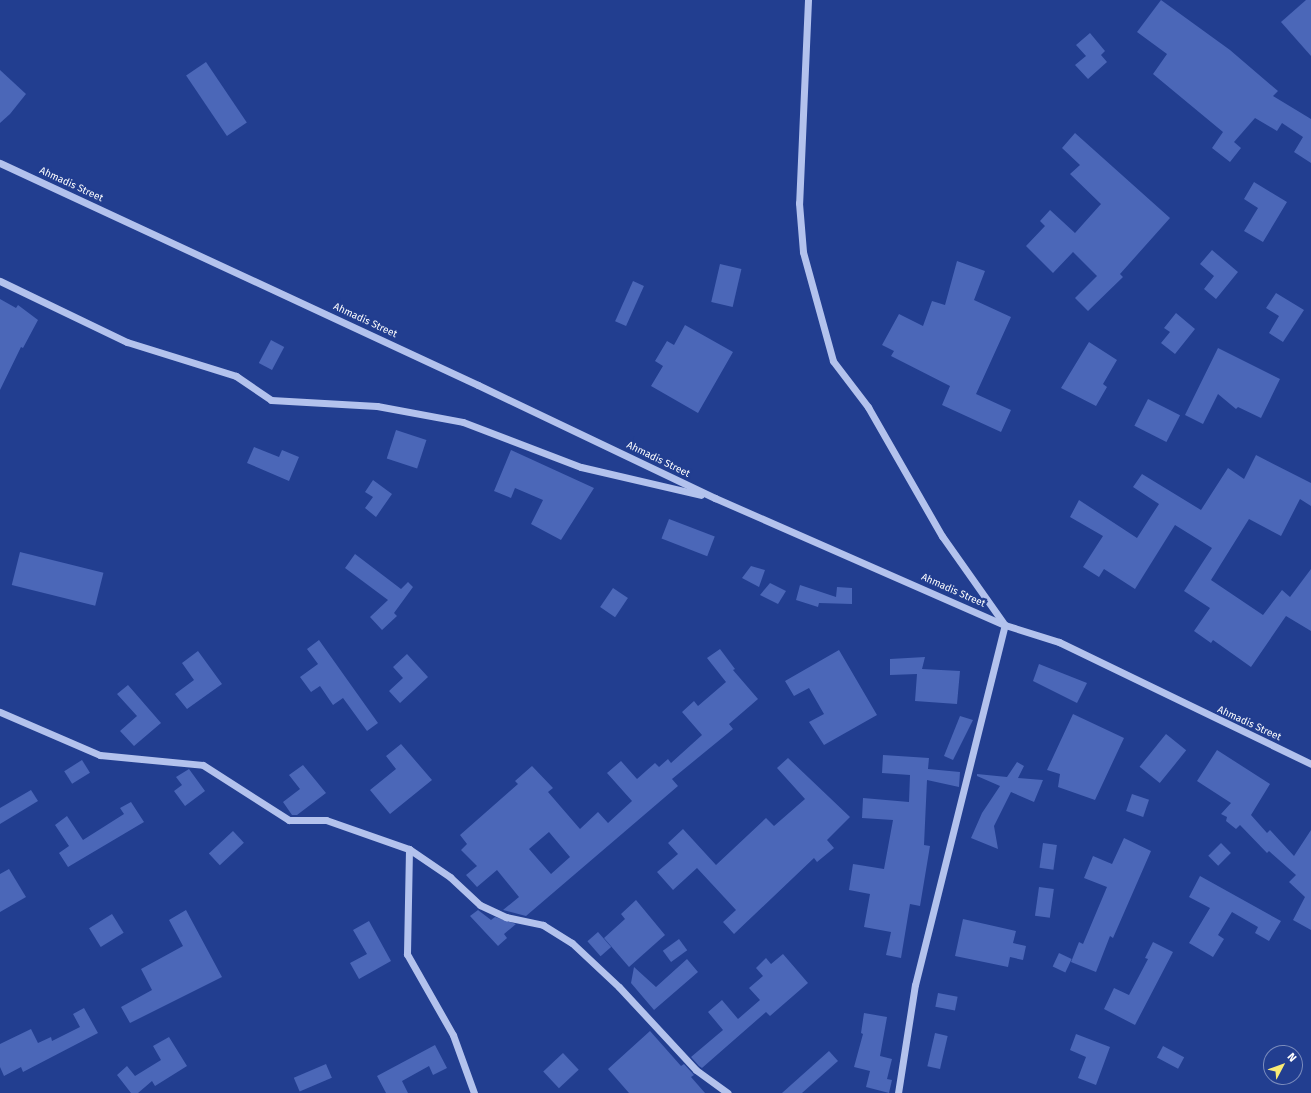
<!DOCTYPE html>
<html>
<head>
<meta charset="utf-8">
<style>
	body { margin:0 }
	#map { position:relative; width:1311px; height:1093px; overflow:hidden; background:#223e90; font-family:"Fira Sans",sans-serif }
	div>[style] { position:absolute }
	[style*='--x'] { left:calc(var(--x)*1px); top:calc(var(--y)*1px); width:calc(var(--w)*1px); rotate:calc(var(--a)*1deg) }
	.building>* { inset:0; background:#4b67b8; transform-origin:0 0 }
	.minor>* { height:7px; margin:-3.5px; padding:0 3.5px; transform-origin:3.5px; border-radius:3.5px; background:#b3c2ed }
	span { translate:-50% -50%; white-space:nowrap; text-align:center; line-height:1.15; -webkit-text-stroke:4px #223e90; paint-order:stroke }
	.street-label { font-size:10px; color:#fff }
	.north { position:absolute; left:1263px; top:1045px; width:40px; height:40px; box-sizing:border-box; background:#223e90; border:1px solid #7a8bbc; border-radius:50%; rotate:49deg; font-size:11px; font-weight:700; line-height:16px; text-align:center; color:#fff }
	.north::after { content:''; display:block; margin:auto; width:14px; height:18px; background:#f9eb75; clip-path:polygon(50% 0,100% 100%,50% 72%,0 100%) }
</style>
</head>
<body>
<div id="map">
	<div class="building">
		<div style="clip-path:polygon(1161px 0,1230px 50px,1278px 91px,1273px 96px,1311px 119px,1311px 163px,1294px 152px,1303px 137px,1282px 123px,1277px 131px,1255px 118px,1234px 142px,1241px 148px,1230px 162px,1212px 148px,1223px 132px,1153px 74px,1167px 54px,1137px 32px)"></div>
		<div style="clip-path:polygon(1306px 0,1311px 0,1311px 56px,1281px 22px)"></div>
		<div style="clip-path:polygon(1090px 33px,1105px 51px,1101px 55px,1107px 62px,1088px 79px,1075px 65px,1086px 56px,1076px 45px)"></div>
		<div style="left:206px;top:62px;width:73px;height:24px;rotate:56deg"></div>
		<div style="clip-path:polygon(0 70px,26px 94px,10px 114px,0 123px)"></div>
		<div style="clip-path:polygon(1075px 133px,1170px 218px,1120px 274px,1123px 277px,1088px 311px,1075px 298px,1097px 276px,1073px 252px,1053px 273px,1026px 246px,1045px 226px,1040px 221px,1050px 210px,1075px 233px,1101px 204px,1070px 174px,1080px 165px,1062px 148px)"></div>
		<div style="clip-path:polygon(1254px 182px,1287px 202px,1263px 242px,1244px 231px,1258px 208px,1244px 199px)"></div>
		<div style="clip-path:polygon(1212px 250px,1238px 272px,1216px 299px,1204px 289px,1214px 276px,1200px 264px)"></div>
		<div style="clip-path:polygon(957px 261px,985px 271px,974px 300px,1011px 317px,976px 394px,1011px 410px,1001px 432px,942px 405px,950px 386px,891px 356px,894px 351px,882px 345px,899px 314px,923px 326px,932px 301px,945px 305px)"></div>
		<div style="left:720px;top:264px;width:22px;height:39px;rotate:13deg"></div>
		<div style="left:633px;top:281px;width:12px;height:44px;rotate:24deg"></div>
		<div style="clip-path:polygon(1276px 293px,1304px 310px,1283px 342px,1269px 333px,1279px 316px,1266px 308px)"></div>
		<div style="clip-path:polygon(0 299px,16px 308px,18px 305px,38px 320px,23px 348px,21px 347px,0 390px)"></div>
		<div style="clip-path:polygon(1176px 313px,1195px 329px,1175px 354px,1161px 343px,1170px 332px,1164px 328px)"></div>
		<div style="clip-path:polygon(685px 325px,733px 352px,698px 413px,651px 386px,663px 366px,655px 361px,667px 341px,674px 345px)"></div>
		<div style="left:271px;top:340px;width:15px;height:26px;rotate:28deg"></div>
		<div style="clip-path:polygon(1089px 342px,1117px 360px,1103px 384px,1107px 387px,1096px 406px,1061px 388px)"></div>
		<div style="clip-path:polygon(1218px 348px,1280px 379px,1261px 418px,1238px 407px,1236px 409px,1218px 394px,1203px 424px,1185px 415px)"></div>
		<div style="left:1148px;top:399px;width:36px;height:30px;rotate:27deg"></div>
		<div style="left:396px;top:430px;width:32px;height:30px;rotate:18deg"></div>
		<div style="clip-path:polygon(254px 447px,279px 457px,282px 450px,299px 457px,289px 481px,247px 463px)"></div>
		<div style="clip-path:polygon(511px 450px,594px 488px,561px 540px,531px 524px,543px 500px,515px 488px,511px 498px,494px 491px)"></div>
		<div style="clip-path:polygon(1256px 455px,1311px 483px,1311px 506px,1300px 499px,1281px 536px,1249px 519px,1211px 580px,1263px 615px,1282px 590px,1290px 597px,1311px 569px,1311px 631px,1286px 616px,1251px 667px,1213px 640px,1211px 643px,1194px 631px,1210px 608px,1184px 591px,1212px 548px,1175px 525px,1135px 589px,1104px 569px,1099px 577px,1083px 567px,1103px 536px,1070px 517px,1079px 500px,1137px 538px,1159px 504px,1133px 487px,1142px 474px,1201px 510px,1228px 468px,1244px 479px)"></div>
		<div style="clip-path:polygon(373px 480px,392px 494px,376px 517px,365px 508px,373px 497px,365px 492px)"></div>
		<div style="left:669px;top:519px;width:49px;height:21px;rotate:21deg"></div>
		<div style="left:20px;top:552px;width:86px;height:34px;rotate:14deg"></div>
		<div style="clip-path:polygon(355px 554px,401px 589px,408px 582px,413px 587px,394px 613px,397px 616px,382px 630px,370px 617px,388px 600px,345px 568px)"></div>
		<div style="clip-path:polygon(751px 566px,765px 570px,759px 587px,742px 578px)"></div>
		<div style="clip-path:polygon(770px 583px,786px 591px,778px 604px,760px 595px)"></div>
		<div style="clip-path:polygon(800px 585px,836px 597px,837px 587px,852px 588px,852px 604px,819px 603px,818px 607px,796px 600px)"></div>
		<div style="left:613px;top:588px;width:18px;height:23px;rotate:34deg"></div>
		<div style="clip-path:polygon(319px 640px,378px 723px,367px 731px,343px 698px,333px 705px,320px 686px,311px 692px,300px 677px,318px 664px,307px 649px)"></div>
		<div style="clip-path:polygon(evenodd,720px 649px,735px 669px,733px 670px,758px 699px,729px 724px,733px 729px,672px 779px,678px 786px,526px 916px,503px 910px,519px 897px,497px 870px,477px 887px,466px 875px,477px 866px,461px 850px,467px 844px,460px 835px,518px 784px,515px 781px,532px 766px,553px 788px,548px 792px,580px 829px,598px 812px,608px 823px,632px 801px,607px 773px,621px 761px,637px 779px,655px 763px,659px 767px,668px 759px,671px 763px,702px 735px,682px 712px,694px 701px,698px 706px,726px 682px,707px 658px,720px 649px,549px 832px,570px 857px,551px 874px,529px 849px,549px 832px)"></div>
		<div style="clip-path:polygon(839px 650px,877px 715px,824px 745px,809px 722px,824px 714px,809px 688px,794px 696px,785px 681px)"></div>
		<div style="clip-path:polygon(198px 651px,222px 684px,187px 709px,175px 694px,194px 680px,182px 663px)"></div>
		<div style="clip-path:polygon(407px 654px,428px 677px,400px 703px,389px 691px,403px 678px,393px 667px)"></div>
		<div style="clip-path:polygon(925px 657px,922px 669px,960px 671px,957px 704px,915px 701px,917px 674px,890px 675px,890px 659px)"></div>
		<div style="clip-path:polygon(1039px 664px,1087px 683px,1077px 703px,1033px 681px)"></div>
		<div style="clip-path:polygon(128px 685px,161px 723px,134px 746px,120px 731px,137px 716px,117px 694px)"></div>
		<div style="clip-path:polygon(1073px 714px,1124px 738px,1095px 800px,1058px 787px,1060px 774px,1047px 770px)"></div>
		<div style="clip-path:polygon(960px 716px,973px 720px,953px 760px,944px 756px)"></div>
		<div style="left:1166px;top:734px;width:26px;height:42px;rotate:39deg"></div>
		<div style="clip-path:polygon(401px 744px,432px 780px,390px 814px,370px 790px,396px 769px,386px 756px)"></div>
		<div style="clip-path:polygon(1217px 750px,1270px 784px,1251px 815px,1267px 833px,1270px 830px,1294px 856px,1311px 830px,1311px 930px,1293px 920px,1305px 897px,1289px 882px,1296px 875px,1269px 851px,1267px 853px,1240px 825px,1236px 829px,1226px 821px,1227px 817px,1221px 814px,1231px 803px,1197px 781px)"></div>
		<div style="clip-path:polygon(883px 755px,929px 758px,928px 769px,960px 772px,959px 787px,927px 780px,924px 845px,930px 846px,920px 906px,910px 904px,901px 958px,886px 955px,891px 932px,864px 927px,870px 894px,849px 890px,853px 864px,884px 869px,893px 820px,862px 818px,863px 798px,909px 802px,910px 775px,882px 773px)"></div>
		<div style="clip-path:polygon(788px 758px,850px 817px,827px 840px,834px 848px,817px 862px,814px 858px,734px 934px,723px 922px,736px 910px,697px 868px,673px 890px,657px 872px,678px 854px,668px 843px,683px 829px,716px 865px,766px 818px,774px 826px,805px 799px,777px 768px)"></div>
		<div style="left:82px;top:760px;width:15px;height:21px;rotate:58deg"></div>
		<div style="clip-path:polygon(1017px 762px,1024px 766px,1018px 778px,1043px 780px,1034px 802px,1011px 792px,994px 826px,998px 849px,971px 838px,982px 813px,1000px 786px,977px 776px,977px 774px,1007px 777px)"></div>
		<div style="clip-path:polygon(303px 765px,326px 793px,297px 815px,292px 815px,283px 802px,300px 789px,289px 775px)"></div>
		<div style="clip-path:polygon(189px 769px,205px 791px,185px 806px,174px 791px,182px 785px,176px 777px)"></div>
		<div style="clip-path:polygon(31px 790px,38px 801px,0 824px,0 808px)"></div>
		<div style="left:1132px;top:794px;width:18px;height:18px;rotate:19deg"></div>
		<div style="clip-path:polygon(131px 802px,144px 822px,68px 867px,59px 853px,69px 846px,55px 825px,67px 816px,83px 840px,124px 814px,120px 808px)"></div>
		<div style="left:233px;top:831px;width:16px;height:33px;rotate:47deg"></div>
		<div style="clip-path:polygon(1124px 838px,1151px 851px,1113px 938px,1110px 936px,1096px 972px,1071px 962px,1079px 942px,1083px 944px,1107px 887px,1084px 878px,1093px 856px,1112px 864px)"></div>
		<div style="left:1043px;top:843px;width:14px;height:25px;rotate:8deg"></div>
		<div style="left:1221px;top:843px;width:14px;height:18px;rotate:45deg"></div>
		<div style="clip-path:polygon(9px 869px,26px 897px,0 912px,0 874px)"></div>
		<div style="clip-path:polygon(1200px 876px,1281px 921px,1269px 941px,1255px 933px,1258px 927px,1232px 912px,1218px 935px,1224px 939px,1213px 957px,1189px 943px,1210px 908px,1189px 897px)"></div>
		<div style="left:1039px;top:887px;width:15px;height:29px;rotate:8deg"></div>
		<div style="clip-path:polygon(636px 900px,665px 935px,629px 967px,604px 938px,625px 919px,621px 914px)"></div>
		<div style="clip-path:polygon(186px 910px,222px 977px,130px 1023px,121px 1007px,152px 990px,141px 969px,183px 946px,169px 920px)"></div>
		<div style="clip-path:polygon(478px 910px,491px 920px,495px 917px,516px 924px,504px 934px,507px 938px,498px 946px,470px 916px)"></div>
		<div style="left:112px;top:914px;width:22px;height:27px;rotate:58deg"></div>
		<div style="clip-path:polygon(963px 919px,1016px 931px,1013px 943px,1026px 946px,1023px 960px,1010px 957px,1008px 967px,955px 956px)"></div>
		<div style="clip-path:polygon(369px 921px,391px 961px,359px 979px,350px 963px,367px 954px,353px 930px)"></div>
		<div style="left:598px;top:932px;width:20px;height:14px;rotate:49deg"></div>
		<div style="left:679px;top:939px;width:14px;height:20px;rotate:54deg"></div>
		<div style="clip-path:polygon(1153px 942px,1173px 952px,1135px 1025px,1104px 1009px,1114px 988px,1129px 995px,1148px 959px,1145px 958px)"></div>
		<div style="left:1059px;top:953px;width:14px;height:15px;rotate:25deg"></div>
		<div style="clip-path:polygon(783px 954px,808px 983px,770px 1016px,766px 1012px,702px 1068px,699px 1066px,691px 1057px,723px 1030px,708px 1012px,722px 1000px,738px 1019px,760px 1000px,749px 988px,763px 976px,756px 968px,766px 958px,771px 964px)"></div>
		<div style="clip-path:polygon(687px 959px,698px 972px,654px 1010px,631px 983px,634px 967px,656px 987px)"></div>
		<div style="left:938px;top:993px;width:20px;height:14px;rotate:11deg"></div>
		<div style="clip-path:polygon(84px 1008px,98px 1033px,23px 1072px,21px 1067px,4px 1076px,0 1067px,0 1044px,31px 1029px,38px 1043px,51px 1037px,52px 1041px,80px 1027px,73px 1014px)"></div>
		<div style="clip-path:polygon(864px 1013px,887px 1017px,880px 1056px,892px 1059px,887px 1079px,892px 1080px,889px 1093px,866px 1087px,870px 1071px,854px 1067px,863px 1034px,861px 1033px)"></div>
		<div style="clip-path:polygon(650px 1031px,681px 1066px,684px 1064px,694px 1075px,691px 1077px,705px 1093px,629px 1093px,608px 1069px)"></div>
		<div style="left:935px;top:1033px;width:13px;height:34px;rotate:13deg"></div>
		<div style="clip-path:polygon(1076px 1034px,1110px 1047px,1096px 1085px,1078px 1078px,1086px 1057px,1070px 1050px)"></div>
		<div style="clip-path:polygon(169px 1037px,187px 1066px,155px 1086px,152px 1081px,138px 1093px,131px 1093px,117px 1075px,127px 1066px,135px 1076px,161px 1060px,153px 1046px)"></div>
		<div style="clip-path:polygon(435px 1045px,447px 1068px,433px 1075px,429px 1066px,402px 1081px,408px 1093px,386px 1093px,377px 1076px)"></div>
		<div style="left:1163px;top:1046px;width:24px;height:13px;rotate:28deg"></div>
		<div style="clip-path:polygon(829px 1051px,838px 1061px,802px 1093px,782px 1093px)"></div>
		<div style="left:563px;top:1053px;width:23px;height:27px;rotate:47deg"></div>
		<div style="left:326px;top:1064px;width:15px;height:35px;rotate:67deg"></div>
	</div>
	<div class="minor">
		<div style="--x:808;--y:0;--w:203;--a:92.5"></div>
		<div style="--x:799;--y:203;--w:49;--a:85.3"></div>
		<div style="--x:803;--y:252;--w:113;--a:74.6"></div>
		<div style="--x:833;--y:361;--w:58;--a:52.7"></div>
		<div style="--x:868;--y:407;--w:149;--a:60.2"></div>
		<div style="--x:942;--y:536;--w:108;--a:54.8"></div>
		<div style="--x:0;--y:163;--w:527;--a:24.91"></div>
		<div style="--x:478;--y:385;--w:263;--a:25.5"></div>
		<div style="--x:715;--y:498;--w:317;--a:23.7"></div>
		<div style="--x:1005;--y:625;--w:57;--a:17.5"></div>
		<div style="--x:1059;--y:642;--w:280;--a:25.8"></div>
		<div style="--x:0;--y:281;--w:141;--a:25.7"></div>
		<div style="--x:127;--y:342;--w:114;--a:17.3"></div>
		<div style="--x:236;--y:376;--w:42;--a:34.4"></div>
		<div style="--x:271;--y:400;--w:106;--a:3.2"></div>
		<div style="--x:377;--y:406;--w:87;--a:10.5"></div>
		<div style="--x:463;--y:422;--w:126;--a:20.9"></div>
		<div style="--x:581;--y:467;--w:123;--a:13.1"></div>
		<div style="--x:0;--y:712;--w:109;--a:23.3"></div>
		<div style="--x:100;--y:755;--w:103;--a:5.5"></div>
		<div style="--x:203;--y:765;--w:102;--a:32.6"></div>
		<div style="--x:289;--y:820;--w:37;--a:0"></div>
		<div style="--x:326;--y:820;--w:88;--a:19.3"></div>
		<div style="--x:409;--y:849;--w:50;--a:34.3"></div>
		<div style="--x:450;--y:877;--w:41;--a:43"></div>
		<div style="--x:480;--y:905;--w:29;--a:25"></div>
		<div style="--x:506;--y:917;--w:38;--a:12"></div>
		<div style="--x:543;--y:925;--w:34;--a:32"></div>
		<div style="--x:572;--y:943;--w:64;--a:43.1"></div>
		<div style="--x:619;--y:987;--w:113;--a:47.1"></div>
		<div style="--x:696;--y:1070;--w:39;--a:36"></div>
		<div style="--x:409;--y:849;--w:105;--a:91.1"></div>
		<div style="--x:407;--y:954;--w:93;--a:60.4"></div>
		<div style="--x:453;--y:1035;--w:62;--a:70.1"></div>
		<div style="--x:898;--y:1093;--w:109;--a:-81.1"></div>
		<div style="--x:915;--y:985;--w:371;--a:-76"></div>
	</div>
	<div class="street-label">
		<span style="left:71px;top:185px;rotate:25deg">Ahmadis Street</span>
		<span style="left:365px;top:321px;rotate:25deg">Ahmadis Street</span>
		<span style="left:658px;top:460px;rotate:26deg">Ahmadis Street</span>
		<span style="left:953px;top:591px;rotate:24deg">Ahmadis Street</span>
		<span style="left:1249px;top:724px;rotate:25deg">Ahmadis Street</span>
	</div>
	<div class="north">N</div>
</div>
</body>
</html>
